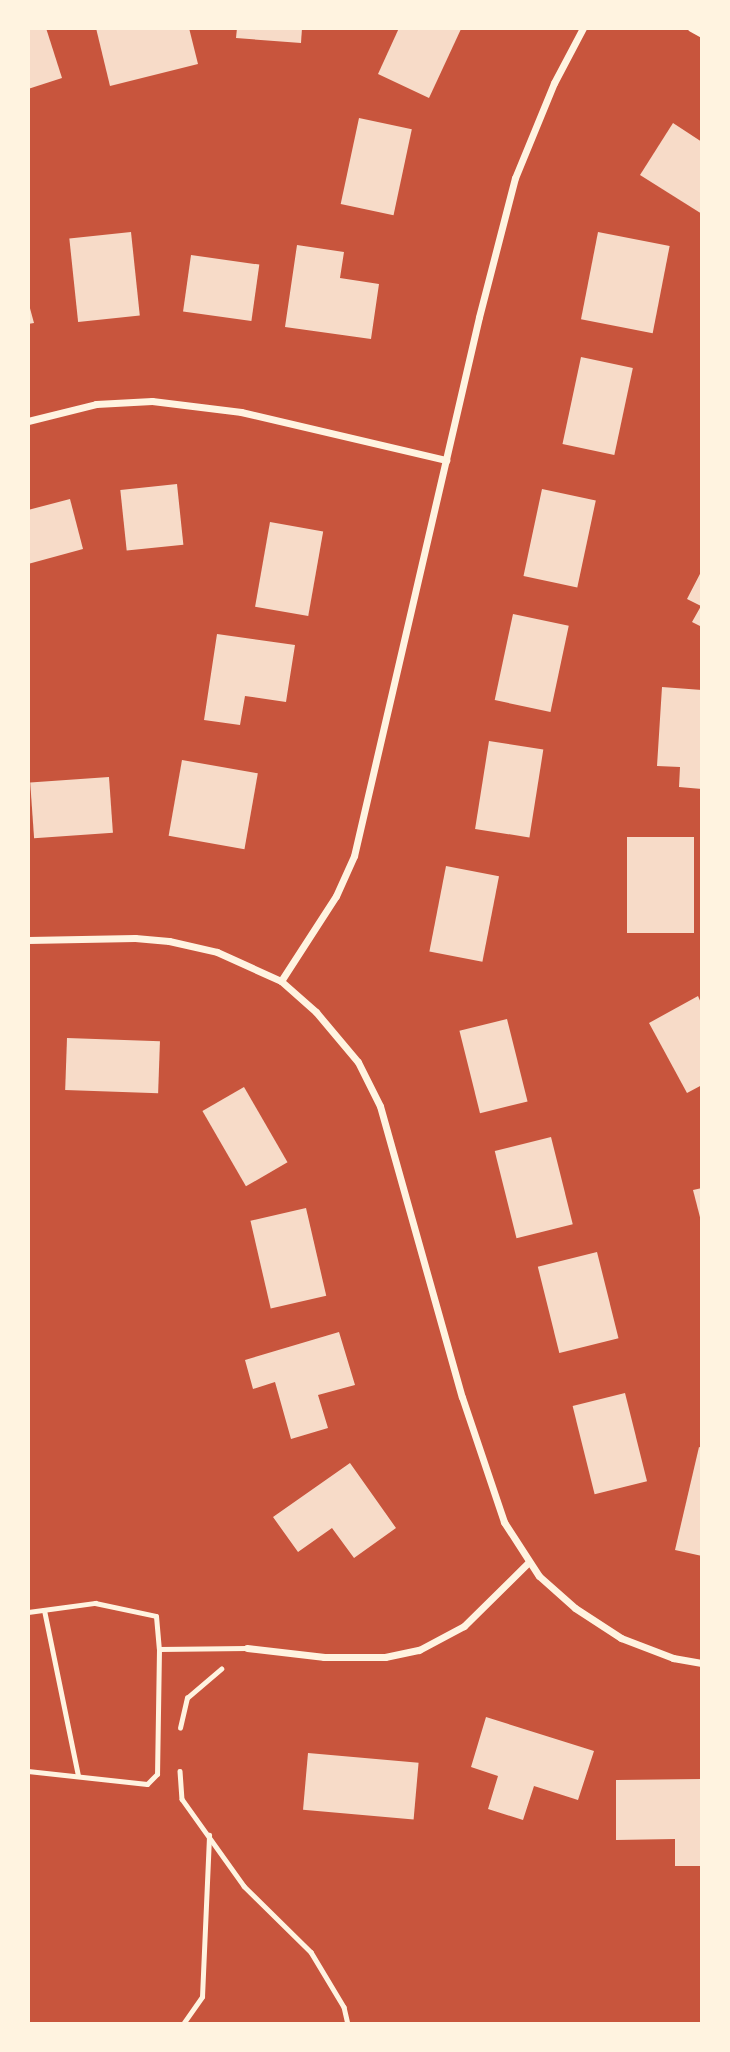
<!DOCTYPE html>
<html>
<head>
<meta charset="utf-8">
<style>
	body { margin:0 }
	#map { position:relative; width:730px; height:2052px; overflow:hidden; background:#c8553d; font-family:"Sofia Sans Condensed",sans-serif }
	div>[style] { position:absolute }
	[style*='--x'] { left:calc(var(--x)*1px); top:calc(var(--y)*1px); width:calc(var(--w)*1px); rotate:calc(var(--a)*1deg) }
	.building>* { inset:0; background:#f7dbc8; transform-origin:0 0 }
	.path>* { height:4.5px; margin:-2.25px; padding:0 2.25px; transform-origin:2.25px; border-radius:2.25px; background:#fff3e0 }
	.service>* { height:5px; margin:-2.5px; padding:0 2.5px; transform-origin:2.5px; border-radius:2.5px; background:#fff3e0 }
	.minor>* { height:7px; margin:-3.5px; padding:0 3.5px; transform-origin:3.5px; border-radius:3.5px; background:#fff3e0 }
	span { translate:-50% -50%; white-space:nowrap; text-align:center; line-height:1.15; -webkit-text-stroke:5px #fff3e0; paint-order:stroke }
	.frame { position:absolute; inset:0; border:30px solid #fff3e0; pointer-events:none }
</style>
</head>
<body>
<div id="map">
	<div class="building">
		<div style="clip-path:polygon(28px 28px,46px 28px,62px 78px,28px 89px)"></div>
		<div style="clip-path:polygon(96px 28px,189px 28px,198px 64px,110px 86px)"></div>
		<div style="clip-path:polygon(237px 28px,302px 28px,301px 43px,236px 38px)"></div>
		<div style="clip-path:polygon(399px 28px,461px 29px,429px 98px,378px 74px)"></div>
		<div style="left:359px;top:118px;width:54px;height:88px;rotate:12deg"></div>
		<div style="clip-path:polygon(673px 123px,702px 142px,702px 214px,640px 175px)"></div>
		<div style="left:131px;top:232px;width:84px;height:62px;rotate:84deg"></div>
		<div style="left:598px;top:232px;width:73px;height:89px;rotate:11deg"></div>
		<div style="clip-path:polygon(297px 245px,344px 252px,340px 278px,379px 284px,371px 339px,285px 327px)"></div>
		<div style="left:191px;top:255px;width:69px;height:57px;rotate:8deg"></div>
		<div style="clip-path:polygon(28px 301px,34px 323px,28px 324px)"></div>
		<div style="left:581px;top:357px;width:53px;height:89px;rotate:12deg"></div>
		<div style="left:177px;top:484px;width:61px;height:57px;rotate:84deg"></div>
		<div style="left:542px;top:489px;width:55px;height:89px;rotate:12deg"></div>
		<div style="clip-path:polygon(70px 499px,83px 549px,28px 564px,28px 510px)"></div>
		<div style="left:270px;top:522px;width:54px;height:86px;rotate:10deg"></div>
		<div style="clip-path:polygon(702px 570px,702px 627px,692px 622px,701px 606px,687px 599px)"></div>
		<div style="left:513px;top:614px;width:57px;height:88px;rotate:12deg"></div>
		<div style="clip-path:polygon(217px 634px,295px 645px,286px 702px,245px 696px,240px 725px,204px 720px)"></div>
		<div style="clip-path:polygon(662px 687px,702px 690px,702px 789px,679px 787px,680px 767px,657px 766px)"></div>
		<div style="left:489px;top:741px;width:55px;height:89px;rotate:9deg"></div>
		<div style="left:182px;top:760px;width:77px;height:77px;rotate:10deg"></div>
		<div style="left:109px;top:777px;width:56px;height:79px;rotate:86deg"></div>
		<div style="left:627px;top:837px;width:67px;height:96px"></div>
		<div style="left:446px;top:866px;width:54px;height:87px;rotate:11deg"></div>
		<div style="clip-path:polygon(698px 996px,702px 1005px,702px 1085px,687px 1093px,649px 1023px)"></div>
		<div style="left:507px;top:1019px;width:85px;height:49px;rotate:76deg"></div>
		<div style="left:67px;top:1038px;width:93px;height:52px;rotate:2deg"></div>
		<div style="left:244px;top:1087px;width:87px;height:48px;rotate:60deg"></div>
		<div style="left:551px;top:1137px;width:90px;height:58px;rotate:76deg"></div>
		<div style="clip-path:polygon(702px 1188px,702px 1221px,701px 1221px,693px 1190px)"></div>
		<div style="left:306px;top:1208px;width:90px;height:57px;rotate:77deg"></div>
		<div style="left:597px;top:1252px;width:89px;height:61px;rotate:76deg"></div>
		<div style="clip-path:polygon(339px 1332px,355px 1385px,318px 1395px,328px 1428px,291px 1439px,275px 1382px,253px 1389px,245px 1360px)"></div>
		<div style="left:625px;top:1393px;width:91px;height:54px;rotate:76deg"></div>
		<div style="clip-path:polygon(699px 1447px,702px 1448px,702px 1556px,675px 1550px)"></div>
		<div style="clip-path:polygon(350px 1463px,396px 1528px,354px 1558px,332px 1528px,298px 1552px,273px 1517px)"></div>
		<div style="clip-path:polygon(486px 1717px,594px 1751px,578px 1800px,534px 1786px,523px 1820px,488px 1809px,498px 1776px,471px 1767px)"></div>
		<div style="left:308px;top:1753px;width:111px;height:57px;rotate:5deg"></div>
		<div style="clip-path:polygon(702px 1779px,702px 1866px,675px 1866px,675px 1839px,616px 1840px,616px 1780px)"></div>
	</div>
	<div class="path">
		<div style="--x:180;--y:1728;--w:31;--a:-77"></div>
		<div style="--x:187;--y:1698;--w:45;--a:-40.5"></div>
		<div style="--x:180;--y:1771;--w:28;--a:86"></div>
		<div style="--x:182;--y:1799;--w:107;--a:54.5"></div>
		<div style="--x:244;--y:1886;--w:94;--a:44.6"></div>
		<div style="--x:311;--y:1952;--w:64;--a:59"></div>
		<div style="--x:344;--y:2007;--w:17;--a:77"></div>
		<div style="--x:183;--y:2024;--w:33;--a:-55"></div>
		<div style="--x:202;--y:1997;--w:162;--a:-87.5"></div>
	</div>
	<div class="service">
		<div style="--x:44;--y:1610;--w:169;--a:78.4"></div>
		<div style="--x:28;--y:1612;--w:68;--a:-7.7"></div>
		<div style="--x:95;--y:1603;--w:62;--a:12"></div>
		<div style="--x:156;--y:1616;--w:33;--a:85"></div>
		<div style="--x:159;--y:1649;--w:125;--a:90.9"></div>
		<div style="--x:157;--y:1774;--w:14;--a:135"></div>
		<div style="--x:147;--y:1784;--w:120;--a:-173.8"></div>
		<div style="--x:159;--y:1649;--w:88;--a:-0.7"></div>
	</div>
	<div class="minor">
		<div style="--x:691;--y:28;--w:13;--a:29"></div>
		<div style="--x:28;--y:421;--w:70;--a:-14"></div>
		<div style="--x:96;--y:404;--w:56;--a:-3.1"></div>
		<div style="--x:152;--y:401;--w:90;--a:7"></div>
		<div style="--x:241;--y:412;--w:211;--a:13.2"></div>
		<div style="--x:28;--y:940;--w:107;--a:-1.1"></div>
		<div style="--x:135;--y:938;--w:34;--a:5"></div>
		<div style="--x:169;--y:941;--w:49;--a:12.9"></div>
		<div style="--x:217;--y:952;--w:70;--a:24.4"></div>
		<div style="--x:281;--y:981;--w:47;--a:41.5"></div>
		<div style="--x:316;--y:1012;--w:65;--a:50"></div>
		<div style="--x:358;--y:1062;--w:49;--a:63.4"></div>
		<div style="--x:380;--y:1106;--w:302;--a:74.3"></div>
		<div style="--x:462;--y:1397;--w:132;--a:71.4"></div>
		<div style="--x:504;--y:1522;--w:64;--a:57.1"></div>
		<div style="--x:539;--y:1576;--w:48;--a:41.6"></div>
		<div style="--x:575;--y:1608;--w:55;--a:33.1"></div>
		<div style="--x:621;--y:1638;--w:56;--a:21"></div>
		<div style="--x:673;--y:1658;--w:29;--a:10"></div>
		<div style="--x:281;--y:981;--w:101;--a:-57.1"></div>
		<div style="--x:336;--y:896;--w:44;--a:-65.8"></div>
		<div style="--x:354;--y:856;--w:553;--a:-76.94"></div>
		<div style="--x:479;--y:317;--w:144;--a:-75.5"></div>
		<div style="--x:515;--y:178;--w:103;--a:-67.7"></div>
		<div style="--x:554;--y:83;--w:62;--a:-62.2"></div>
		<div style="--x:247;--y:1648;--w:78;--a:6.7"></div>
		<div style="--x:324;--y:1657;--w:61;--a:0"></div>
		<div style="--x:385;--y:1657;--w:35;--a:-12"></div>
		<div style="--x:419;--y:1650;--w:51;--a:-28.1"></div>
		<div style="--x:464;--y:1626;--w:91;--a:-44.6"></div>
	</div>
	<div class="frame"></div>
</div>
</body>
</html>
